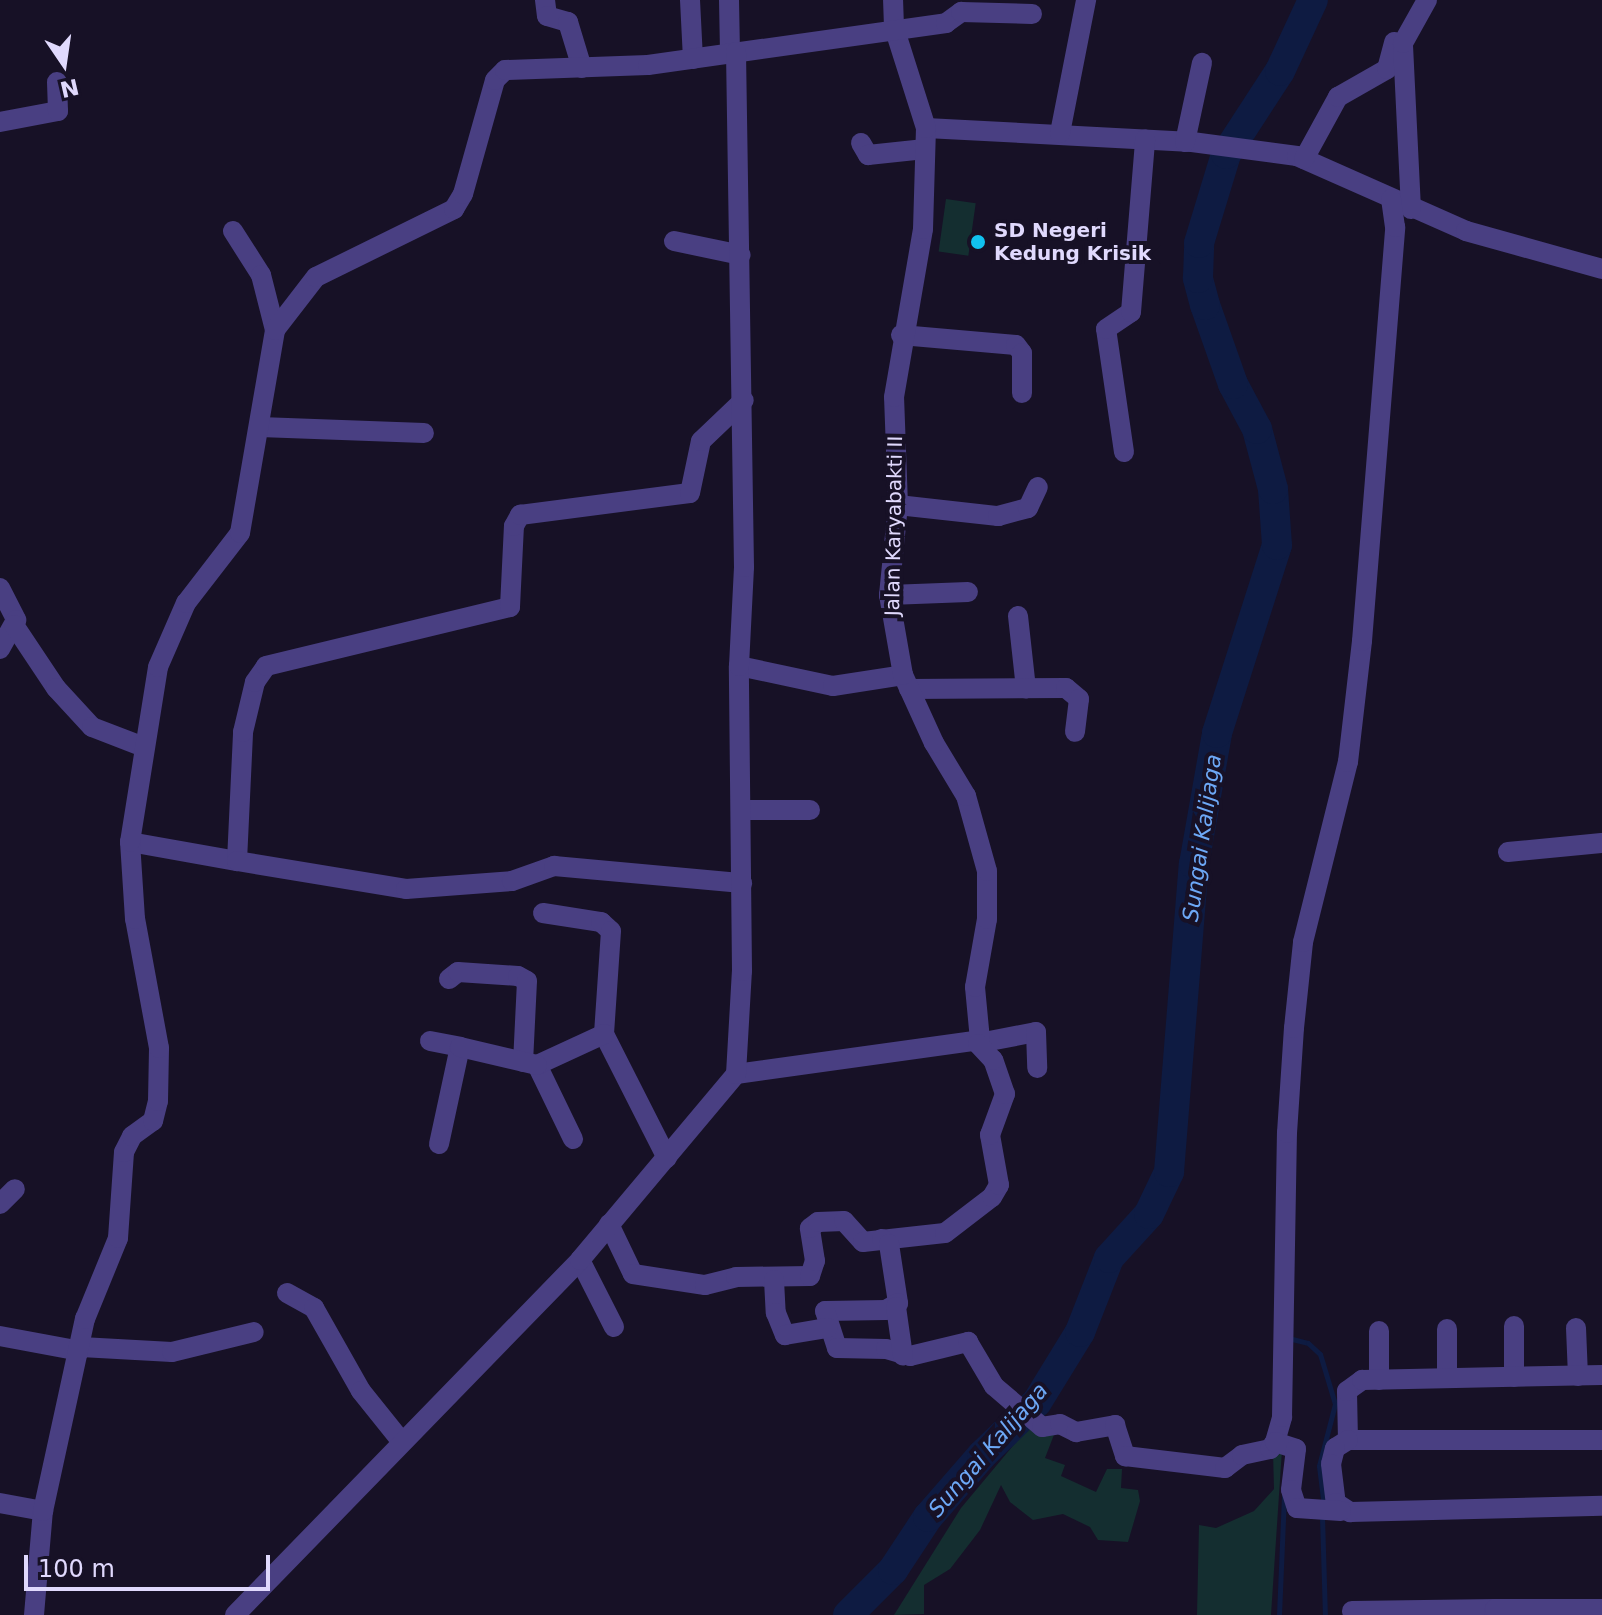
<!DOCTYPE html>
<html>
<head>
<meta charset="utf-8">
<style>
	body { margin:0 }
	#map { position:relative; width:1602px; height:1615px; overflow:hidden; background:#171126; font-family:"DejaVu Sans",sans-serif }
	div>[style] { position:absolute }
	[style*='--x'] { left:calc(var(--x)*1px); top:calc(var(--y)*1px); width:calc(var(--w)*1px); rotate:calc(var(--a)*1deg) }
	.green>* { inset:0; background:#142e30; transform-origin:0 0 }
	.stream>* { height:5px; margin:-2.5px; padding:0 2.5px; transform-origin:2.5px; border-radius:2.5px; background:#0e1b42 }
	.river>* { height:30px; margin:-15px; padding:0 15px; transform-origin:15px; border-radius:15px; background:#0e1b42 }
	.minor>* { height:20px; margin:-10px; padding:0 10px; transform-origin:10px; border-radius:10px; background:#493f82 }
	.dots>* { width:22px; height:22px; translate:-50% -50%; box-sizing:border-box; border:4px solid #171126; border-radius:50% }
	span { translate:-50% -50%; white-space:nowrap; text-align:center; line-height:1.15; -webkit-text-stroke:8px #171126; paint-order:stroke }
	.poi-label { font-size:20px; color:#e0d9fd; font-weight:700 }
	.left { translate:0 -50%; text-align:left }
	.street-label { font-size:20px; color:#e0d9fd }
	.water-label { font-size:22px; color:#6da8f6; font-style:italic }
	.north { position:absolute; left:24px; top:24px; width:80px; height:80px; -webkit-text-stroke:6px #171126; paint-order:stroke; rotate:167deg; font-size:22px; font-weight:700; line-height:32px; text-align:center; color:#e0d9fd }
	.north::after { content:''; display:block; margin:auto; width:28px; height:36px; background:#e0d9fd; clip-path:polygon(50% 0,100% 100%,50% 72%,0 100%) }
	.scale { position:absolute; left:24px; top:1555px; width:246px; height:36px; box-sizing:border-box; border:4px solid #e0d9fd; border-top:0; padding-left:10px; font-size:24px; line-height:28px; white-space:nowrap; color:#e0d9fd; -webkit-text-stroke:6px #171126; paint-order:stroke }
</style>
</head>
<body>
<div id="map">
	<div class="green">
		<div style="left:946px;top:199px;width:30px;height:53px;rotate:8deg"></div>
		<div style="clip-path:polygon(1032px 1423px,1057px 1427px,1045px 1458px,1065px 1465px,1061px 1476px,1096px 1492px,1107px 1469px,1122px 1469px,1121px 1488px,1138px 1490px,1140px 1501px,1128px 1542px,1098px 1540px,1090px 1527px,1063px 1514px,1033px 1520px,1010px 1502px,1001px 1485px,980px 1530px,950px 1569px,924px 1585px,924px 1614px,894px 1615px,961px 1508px)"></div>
		<div style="clip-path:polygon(1282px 1450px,1271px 1615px,1197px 1615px,1199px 1525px,1216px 1528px,1254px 1511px,1274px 1489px,1273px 1452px)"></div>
	</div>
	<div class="stream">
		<div style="--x:1292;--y:1339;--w:16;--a:14"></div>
		<div style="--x:1308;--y:1343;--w:16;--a:43"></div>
		<div style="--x:1320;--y:1354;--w:52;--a:73.3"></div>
		<div style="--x:1335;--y:1404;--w:64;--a:104.5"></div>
		<div style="--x:1319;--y:1466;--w:38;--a:83"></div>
		<div style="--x:1322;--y:1516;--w:99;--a:88.3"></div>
		<div style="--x:1279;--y:1615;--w:121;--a:-87.6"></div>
	</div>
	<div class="river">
		<div style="--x:848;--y:1615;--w:64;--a:-45"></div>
		<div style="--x:893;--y:1570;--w:64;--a:-56.6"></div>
		<div style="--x:928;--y:1517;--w:82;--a:-48.9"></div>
		<div style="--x:982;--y:1455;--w:76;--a:-43.9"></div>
		<div style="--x:1037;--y:1402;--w:82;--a:-58.4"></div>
		<div style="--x:1080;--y:1332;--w:79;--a:-68.6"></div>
		<div style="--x:1109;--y:1258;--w:59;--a:-47.7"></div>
		<div style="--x:1149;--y:1214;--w:47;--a:-64.5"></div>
		<div style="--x:1169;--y:1172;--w:309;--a:-85.4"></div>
		<div style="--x:1194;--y:864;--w:133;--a:-80"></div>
		<div style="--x:1217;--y:733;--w:197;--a:-72.3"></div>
		<div style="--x:1277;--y:545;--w:56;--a:-94.1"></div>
		<div style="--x:1273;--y:489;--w:62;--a:-104.9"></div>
		<div style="--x:1257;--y:429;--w:51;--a:-118.1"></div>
		<div style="--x:1233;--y:384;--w:84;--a:-109.5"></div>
		<div style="--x:1205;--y:305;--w:28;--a:-105"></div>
		<div style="--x:1198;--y:278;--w:35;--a:-88"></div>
		<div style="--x:1199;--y:243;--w:93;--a:-73.1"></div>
		<div style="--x:1226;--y:154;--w:99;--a:-57"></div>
		<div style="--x:1280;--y:71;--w:78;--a:-65.1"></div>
	</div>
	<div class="minor">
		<div style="--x:545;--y:0;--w:16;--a:83"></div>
		<div style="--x:547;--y:16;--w:22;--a:16"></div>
		<div style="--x:568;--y:22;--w:48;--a:73.1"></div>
		<div style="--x:690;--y:0;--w:59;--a:87.1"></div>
		<div style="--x:729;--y:0;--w:53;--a:88.9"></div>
		<div style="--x:0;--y:122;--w:59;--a:-10.7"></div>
		<div style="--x:58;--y:111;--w:29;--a:-92"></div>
		<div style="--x:926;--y:128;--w:266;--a:3"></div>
		<div style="--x:1192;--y:142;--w:106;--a:7.6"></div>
		<div style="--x:1297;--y:156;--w:185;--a:23.9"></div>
		<div style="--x:1466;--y:231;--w:141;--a:15.6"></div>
		<div style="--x:1060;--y:133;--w:136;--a:-78.9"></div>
		<div style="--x:1185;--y:142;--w:81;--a:-77.9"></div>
		<div style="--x:861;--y:143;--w:14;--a:60"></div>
		<div style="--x:868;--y:155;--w:57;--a:-6"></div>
		<div style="--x:1304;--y:159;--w:71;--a:-61.3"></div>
		<div style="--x:1338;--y:97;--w:56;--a:-29.7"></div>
		<div style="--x:1387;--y:69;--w:28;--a:-75"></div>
		<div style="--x:1411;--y:209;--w:166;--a:-92.8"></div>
		<div style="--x:1403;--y:43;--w:49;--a:-60.8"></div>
		<div style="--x:233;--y:231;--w:52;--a:57.5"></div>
		<div style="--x:261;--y:275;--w:57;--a:75.7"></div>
		<div style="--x:674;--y:241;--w:68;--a:11.8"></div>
		<div style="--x:901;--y:335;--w:115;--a:5"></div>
		<div style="--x:1016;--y:345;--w:10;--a:53"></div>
		<div style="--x:1022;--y:353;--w:40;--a:90"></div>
		<div style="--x:260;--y:427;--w:164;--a:2.1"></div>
		<div style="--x:1124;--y:452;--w:124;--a:-98.3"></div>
		<div style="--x:1106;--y:329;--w:30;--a:-34"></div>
		<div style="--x:1131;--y:312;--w:173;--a:-85.3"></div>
		<div style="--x:898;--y:505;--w:101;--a:6.3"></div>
		<div style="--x:998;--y:516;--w:31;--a:-15"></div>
		<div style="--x:1028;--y:508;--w:23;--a:-65"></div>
		<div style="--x:0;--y:588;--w:36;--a:63"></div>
		<div style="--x:16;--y:620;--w:33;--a:119"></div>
		<div style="--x:889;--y:595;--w:79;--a:-2.2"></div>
		<div style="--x:1018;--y:616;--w:73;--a:83.7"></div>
		<div style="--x:14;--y:625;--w:76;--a:56.3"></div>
		<div style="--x:56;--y:688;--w:53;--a:47.3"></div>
		<div style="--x:92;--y:727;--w:56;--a:21"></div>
		<div style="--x:739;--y:666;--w:96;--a:12"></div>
		<div style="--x:833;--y:686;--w:71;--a:-8.9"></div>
		<div style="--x:909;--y:689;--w:157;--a:-0.4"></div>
		<div style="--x:1066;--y:688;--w:17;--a:40"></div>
		<div style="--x:1079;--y:699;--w:33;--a:97"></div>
		<div style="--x:742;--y:810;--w:68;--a:0"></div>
		<div style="--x:130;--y:842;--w:109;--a:10.1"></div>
		<div style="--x:237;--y:861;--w:129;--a:-87.3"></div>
		<div style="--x:243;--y:732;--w:51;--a:-76.5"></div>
		<div style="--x:255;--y:682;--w:19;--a:-55"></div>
		<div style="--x:266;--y:666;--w:251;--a:-13.6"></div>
		<div style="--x:510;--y:607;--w:81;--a:-87.2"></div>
		<div style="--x:514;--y:526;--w:13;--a:-61"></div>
		<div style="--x:520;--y:515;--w:171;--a:-7.4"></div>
		<div style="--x:690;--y:493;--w:53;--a:-78.1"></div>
		<div style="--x:701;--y:441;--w:59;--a:-43.6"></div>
		<div style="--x:1508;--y:852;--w:94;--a:-5.5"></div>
		<div style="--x:237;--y:861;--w:171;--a:9.4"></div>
		<div style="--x:406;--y:889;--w:106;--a:-4.3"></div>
		<div style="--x:512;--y:881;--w:45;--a:-19.7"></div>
		<div style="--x:554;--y:866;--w:189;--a:5.2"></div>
		<div style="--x:543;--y:913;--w:59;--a:8.8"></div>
		<div style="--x:601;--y:922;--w:13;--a:42"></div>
		<div style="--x:611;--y:931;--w:103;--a:93.9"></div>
		<div style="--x:604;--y:1034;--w:139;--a:63.1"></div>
		<div style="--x:449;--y:979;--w:11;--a:-38"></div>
		<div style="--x:458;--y:972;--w:60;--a:3.8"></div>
		<div style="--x:518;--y:976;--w:10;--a:29"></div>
		<div style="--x:527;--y:981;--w:81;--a:92.8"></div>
		<div style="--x:430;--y:1041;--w:31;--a:11"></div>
		<div style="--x:979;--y:1043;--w:58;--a:-10.9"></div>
		<div style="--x:1036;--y:1032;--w:36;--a:88"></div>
		<div style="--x:736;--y:1074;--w:246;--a:-7.9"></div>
		<div style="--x:980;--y:1040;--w:53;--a:-95.4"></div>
		<div style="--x:975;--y:987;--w:69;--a:-80"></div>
		<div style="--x:987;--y:919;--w:48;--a:-90"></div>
		<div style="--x:987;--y:871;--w:78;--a:-105.6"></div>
		<div style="--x:966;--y:796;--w:62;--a:-121.1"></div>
		<div style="--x:934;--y:743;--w:75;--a:-114.5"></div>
		<div style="--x:903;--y:675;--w:81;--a:-99.9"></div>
		<div style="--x:889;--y:595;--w:90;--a:-84.3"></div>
		<div style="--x:898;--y:505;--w:108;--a:-92.1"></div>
		<div style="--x:894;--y:397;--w:170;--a:-80.2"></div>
		<div style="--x:923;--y:229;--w:101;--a:-88.3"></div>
		<div style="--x:926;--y:128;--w:106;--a:-107.6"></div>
		<div style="--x:894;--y:27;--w:27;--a:-92"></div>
		<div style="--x:573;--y:1139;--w:82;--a:-115.9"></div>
		<div style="--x:537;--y:1065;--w:74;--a:-24.8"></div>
		<div style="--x:439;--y:1144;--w:99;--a:-77.8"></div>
		<div style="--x:460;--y:1047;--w:79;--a:13.2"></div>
		<div style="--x:0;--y:1204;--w:21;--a:-45"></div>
		<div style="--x:609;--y:1224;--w:55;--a:64.4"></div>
		<div style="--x:633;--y:1274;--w:73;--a:8.7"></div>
		<div style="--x:705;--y:1285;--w:32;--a:-14"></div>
		<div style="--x:736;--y:1277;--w:74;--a:-0.8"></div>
		<div style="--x:810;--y:1276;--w:16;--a:-72"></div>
		<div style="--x:815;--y:1261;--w:33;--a:-99"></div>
		<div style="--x:810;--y:1228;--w:10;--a:-37"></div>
		<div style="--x:818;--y:1222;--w:26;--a:-2"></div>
		<div style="--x:844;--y:1221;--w:28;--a:48"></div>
		<div style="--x:863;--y:1242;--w:82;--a:-6.3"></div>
		<div style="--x:945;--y:1233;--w:59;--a:-37.5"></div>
		<div style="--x:992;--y:1197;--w:14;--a:-60"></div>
		<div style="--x:999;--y:1185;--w:51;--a:-100.2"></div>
		<div style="--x:990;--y:1135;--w:44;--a:-69.9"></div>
		<div style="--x:1005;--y:1094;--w:36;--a:-109"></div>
		<div style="--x:993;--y:1060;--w:22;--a:-133"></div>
		<div style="--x:882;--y:1239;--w:9;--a:36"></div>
		<div style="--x:889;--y:1244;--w:60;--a:81.3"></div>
		<div style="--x:898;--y:1303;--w:14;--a:150"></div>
		<div style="--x:886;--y:1310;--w:61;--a:179.1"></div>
		<div style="--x:825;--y:1311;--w:39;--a:72"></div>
		<div style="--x:837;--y:1348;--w:49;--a:1.2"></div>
		<div style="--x:886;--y:1349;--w:25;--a:16"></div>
		<div style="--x:910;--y:1356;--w:60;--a:-13.6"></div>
		<div style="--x:968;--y:1342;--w:51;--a:59.4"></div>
		<div style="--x:994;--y:1386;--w:63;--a:40.5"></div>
		<div style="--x:1042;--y:1427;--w:18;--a:-9"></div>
		<div style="--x:1060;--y:1424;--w:18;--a:27"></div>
		<div style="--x:1076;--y:1432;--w:40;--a:-10"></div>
		<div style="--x:1115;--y:1425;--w:33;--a:72"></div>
		<div style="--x:1125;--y:1456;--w:101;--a:6.8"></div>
		<div style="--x:1225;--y:1468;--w:21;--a:-37"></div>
		<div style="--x:1242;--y:1455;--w:29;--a:-12"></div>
		<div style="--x:1270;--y:1449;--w:9;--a:-54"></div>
		<div style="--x:1275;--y:1442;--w:26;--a:-74"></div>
		<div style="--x:1282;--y:1417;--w:284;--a:-89"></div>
		<div style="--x:1287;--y:1133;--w:105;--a:-86.2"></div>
		<div style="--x:1294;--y:1028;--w:86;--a:-84"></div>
		<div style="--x:1303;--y:942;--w:186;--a:-76"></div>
		<div style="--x:1348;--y:762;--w:122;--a:-83.4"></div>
		<div style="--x:1362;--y:641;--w:415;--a:-85.4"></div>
		<div style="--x:1395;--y:227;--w:28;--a:-98"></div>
		<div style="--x:580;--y:1260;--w:75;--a:63.1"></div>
		<div style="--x:774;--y:1280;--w:33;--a:87"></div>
		<div style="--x:776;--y:1313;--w:24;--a:68"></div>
		<div style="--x:785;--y:1335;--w:43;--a:-9.5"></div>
		<div style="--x:287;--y:1293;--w:31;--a:29"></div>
		<div style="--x:314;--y:1308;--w:95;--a:60.5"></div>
		<div style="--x:361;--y:1391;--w:65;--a:51.2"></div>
		<div style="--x:896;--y:1307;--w:49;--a:81.9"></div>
		<div style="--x:1514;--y:1326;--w:51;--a:90"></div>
		<div style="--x:1576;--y:1328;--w:48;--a:87.6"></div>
		<div style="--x:1379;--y:1331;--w:49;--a:90"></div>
		<div style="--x:0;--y:1336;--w:81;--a:10.6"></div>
		<div style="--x:81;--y:1347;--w:91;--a:3.1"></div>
		<div style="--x:172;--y:1352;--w:84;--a:-13.7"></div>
		<div style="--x:1447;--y:1378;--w:49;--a:-90"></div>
		<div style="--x:1348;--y:1440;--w:49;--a:-91.2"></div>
		<div style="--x:1347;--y:1391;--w:19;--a:-36"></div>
		<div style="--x:1362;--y:1380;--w:240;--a:-1.2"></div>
		<div style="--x:1602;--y:1440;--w:254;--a:180"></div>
		<div style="--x:1348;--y:1440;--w:15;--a:148"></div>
		<div style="--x:1335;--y:1448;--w:16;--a:104"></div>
		<div style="--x:1331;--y:1464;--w:39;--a:83"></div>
		<div style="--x:1336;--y:1503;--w:17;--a:33"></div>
		<div style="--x:1350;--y:1512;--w:252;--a:-1.4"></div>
		<div style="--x:1275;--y:1442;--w:22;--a:18"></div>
		<div style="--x:1296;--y:1449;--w:41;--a:97"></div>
		<div style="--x:1291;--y:1490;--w:19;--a:72"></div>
		<div style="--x:1297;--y:1508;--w:44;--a:3.9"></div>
		<div style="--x:0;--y:1503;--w:44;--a:10.5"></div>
		<div style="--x:1352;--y:1611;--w:143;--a:-0.8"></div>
		<div style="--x:34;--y:1615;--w:104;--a:-85.1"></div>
		<div style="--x:43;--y:1511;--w:197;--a:-77.7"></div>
		<div style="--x:85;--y:1319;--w:87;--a:-67.8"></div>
		<div style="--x:118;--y:1238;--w:86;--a:-86"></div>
		<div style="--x:124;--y:1152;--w:18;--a:-63"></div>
		<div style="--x:132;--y:1136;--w:26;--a:-36"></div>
		<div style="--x:153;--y:1121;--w:21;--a:-76"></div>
		<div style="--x:158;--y:1101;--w:53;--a:-88.9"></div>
		<div style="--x:159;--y:1048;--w:131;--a:-100.5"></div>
		<div style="--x:135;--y:919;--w:77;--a:-93.7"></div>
		<div style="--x:130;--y:842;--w:177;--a:-80.9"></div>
		<div style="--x:158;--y:667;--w:70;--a:-66.4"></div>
		<div style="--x:186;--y:603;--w:88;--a:-52.4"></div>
		<div style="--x:240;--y:533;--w:206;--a:-80.2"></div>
		<div style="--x:275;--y:330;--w:67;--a:-52.3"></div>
		<div style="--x:316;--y:277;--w:154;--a:-26.2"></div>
		<div style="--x:454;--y:209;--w:17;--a:-59"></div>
		<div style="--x:463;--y:194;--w:118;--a:-74.3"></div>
		<div style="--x:495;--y:80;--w:14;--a:-45"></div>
		<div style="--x:505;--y:70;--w:143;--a:-2"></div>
		<div style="--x:648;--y:65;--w:301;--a:-8"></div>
		<div style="--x:946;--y:23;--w:19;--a:-36"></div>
		<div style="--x:961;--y:12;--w:71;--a:1.6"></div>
		<div style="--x:235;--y:1615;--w:495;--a:-45.8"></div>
		<div style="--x:580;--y:1260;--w:243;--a:-50"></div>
		<div style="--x:736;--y:1074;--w:103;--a:-86.7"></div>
		<div style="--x:742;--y:971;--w:305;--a:-90.6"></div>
		<div style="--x:739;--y:666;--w:99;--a:-87.1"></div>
		<div style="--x:744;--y:567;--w:515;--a:-90.89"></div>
		<div style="--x:1494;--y:1615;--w:6;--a:-81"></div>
		<div style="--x:1495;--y:1609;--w:107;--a:0"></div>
	</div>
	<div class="dots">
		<div style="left:978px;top:242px;background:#11c2f0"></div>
	</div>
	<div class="poi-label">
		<span class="left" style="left:994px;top:242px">SD Negeri<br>Kedung Krisik</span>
	</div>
	<div class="street-label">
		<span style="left:894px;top:526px;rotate:-89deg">Jalan Karyabakti II</span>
	</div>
	<div class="water-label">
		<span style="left:1202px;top:838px;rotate:-82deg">Sungai Kalijaga</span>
		<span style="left:988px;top:1450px;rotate:-49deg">Sungai Kalijaga</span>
	</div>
	<div class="north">N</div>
	<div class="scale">100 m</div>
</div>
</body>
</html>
